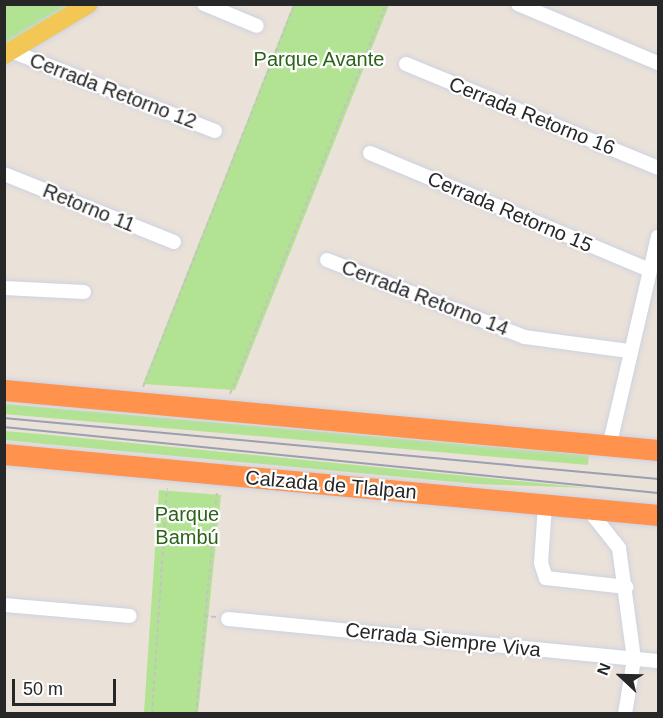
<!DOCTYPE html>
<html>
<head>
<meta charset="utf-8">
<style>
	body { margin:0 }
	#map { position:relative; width:663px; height:718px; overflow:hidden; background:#eae1d8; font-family:Helvetica,sans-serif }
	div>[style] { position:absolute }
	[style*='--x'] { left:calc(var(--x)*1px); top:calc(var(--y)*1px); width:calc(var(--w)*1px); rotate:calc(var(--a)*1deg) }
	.green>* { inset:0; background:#b1e392; transform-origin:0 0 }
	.path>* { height:2px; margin-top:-1px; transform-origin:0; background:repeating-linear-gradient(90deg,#c3c3c3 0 4.5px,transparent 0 7.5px) }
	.roads { filter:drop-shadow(0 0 2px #cdd2e1) drop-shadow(0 0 2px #cdd2e1) }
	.minor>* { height:14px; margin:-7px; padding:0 7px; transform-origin:7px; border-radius:7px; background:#fff }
	.major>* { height:18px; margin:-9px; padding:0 9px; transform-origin:9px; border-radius:9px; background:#f2c755 }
	.highway>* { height:21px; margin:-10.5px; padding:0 10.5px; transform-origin:10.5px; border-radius:10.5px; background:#ff934e }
	.tram>* { height:1.5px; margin:-0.75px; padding:0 0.75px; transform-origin:0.75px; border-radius:0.75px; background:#9b9fb2 }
	span { translate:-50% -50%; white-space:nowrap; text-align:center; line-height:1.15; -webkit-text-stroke:4.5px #fff; paint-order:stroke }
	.park-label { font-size:20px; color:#2b6318 }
	.street-label { font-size:20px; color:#272727 }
	.frame { position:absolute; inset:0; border:6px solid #272727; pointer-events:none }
	.north { position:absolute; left:591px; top:646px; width:60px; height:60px; -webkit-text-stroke:4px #fff; paint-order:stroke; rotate:292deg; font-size:16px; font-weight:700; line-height:24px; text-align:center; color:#272727 }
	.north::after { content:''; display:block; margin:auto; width:21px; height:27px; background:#272727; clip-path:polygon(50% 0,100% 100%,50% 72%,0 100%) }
	.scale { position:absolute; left:12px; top:679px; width:104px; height:27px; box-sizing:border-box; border:3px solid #272727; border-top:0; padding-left:8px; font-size:18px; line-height:21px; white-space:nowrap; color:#272727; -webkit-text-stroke:4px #fff; paint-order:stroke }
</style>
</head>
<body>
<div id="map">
	<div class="green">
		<div style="clip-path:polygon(5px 5px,79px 5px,5px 49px)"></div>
		<div style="clip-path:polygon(293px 5px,389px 5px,235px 390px,143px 384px)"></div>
		<div style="left:5px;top:404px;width:586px;height:10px;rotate:5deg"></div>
		<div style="clip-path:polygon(4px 431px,40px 434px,590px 488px,477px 484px,34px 443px,5px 440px)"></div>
		<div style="clip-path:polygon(159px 490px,221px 495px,198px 713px,144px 713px)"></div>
	</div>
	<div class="path">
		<div style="--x:143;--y:387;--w:412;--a:-68.4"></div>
		<div style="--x:230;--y:394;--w:420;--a:-68.2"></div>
		<div style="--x:204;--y:616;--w:12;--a:5"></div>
		<div style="--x:152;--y:714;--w:226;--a:-86.2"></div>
		<div style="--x:196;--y:714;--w:223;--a:-84.6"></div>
	</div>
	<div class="roads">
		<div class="minor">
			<div style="--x:204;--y:4;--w:57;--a:22.5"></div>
			<div style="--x:518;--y:4;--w:152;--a:22.9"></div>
			<div style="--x:11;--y:51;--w:219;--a:21.4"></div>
			<div style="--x:406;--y:64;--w:273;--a:22.4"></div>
			<div style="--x:370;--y:153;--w:303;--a:22.7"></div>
			<div style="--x:4;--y:174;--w:183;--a:21.8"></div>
			<div style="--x:327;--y:260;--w:212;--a:21.3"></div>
			<div style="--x:525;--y:337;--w:105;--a:7.7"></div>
			<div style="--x:4;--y:288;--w:80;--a:2.9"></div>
			<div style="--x:609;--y:447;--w:216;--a:-76.9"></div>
			<div style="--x:545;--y:505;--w:58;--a:93.9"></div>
			<div style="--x:541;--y:563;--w:16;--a:72"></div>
			<div style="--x:546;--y:578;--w:81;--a:6.4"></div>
			<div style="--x:588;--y:509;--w:50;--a:51.5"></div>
			<div style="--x:619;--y:548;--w:112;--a:82.3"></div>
			<div style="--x:634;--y:659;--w:56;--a:99.3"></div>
			<div style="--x:4;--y:605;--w:126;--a:5"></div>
			<div style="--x:228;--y:619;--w:432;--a:5.6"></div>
		</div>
		<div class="major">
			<div style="--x:4;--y:55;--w:99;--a:-31"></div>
		</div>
		<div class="highway">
			<div style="--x:4;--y:390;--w:657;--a:5.24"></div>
			<div style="--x:4;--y:454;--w:657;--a:5.33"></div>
		</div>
	</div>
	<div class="tram">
		<div style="--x:4;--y:418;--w:657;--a:5.33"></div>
		<div style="--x:4;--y:427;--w:657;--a:5.76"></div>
	</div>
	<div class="park-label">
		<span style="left:319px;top:59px">Parque Avante</span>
		<span style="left:187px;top:526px">Parque<br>Bambú</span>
	</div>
	<div class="street-label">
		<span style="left:113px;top:91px;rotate:21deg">Cerrada Retorno 12</span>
		<span style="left:532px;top:116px;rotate:22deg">Cerrada Retorno 16</span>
		<span style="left:89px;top:208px;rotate:22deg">Retorno 11</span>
		<span style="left:510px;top:212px;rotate:23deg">Cerrada Retorno 15</span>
		<span style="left:425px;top:298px;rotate:21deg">Cerrada Retorno 14</span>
		<span style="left:331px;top:485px;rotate:5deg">Calzada de Tlalpan</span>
		<span style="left:443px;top:640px;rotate:6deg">Cerrada Siempre Viva</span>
	</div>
	<div class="frame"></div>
	<div class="north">N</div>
	<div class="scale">50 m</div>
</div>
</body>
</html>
